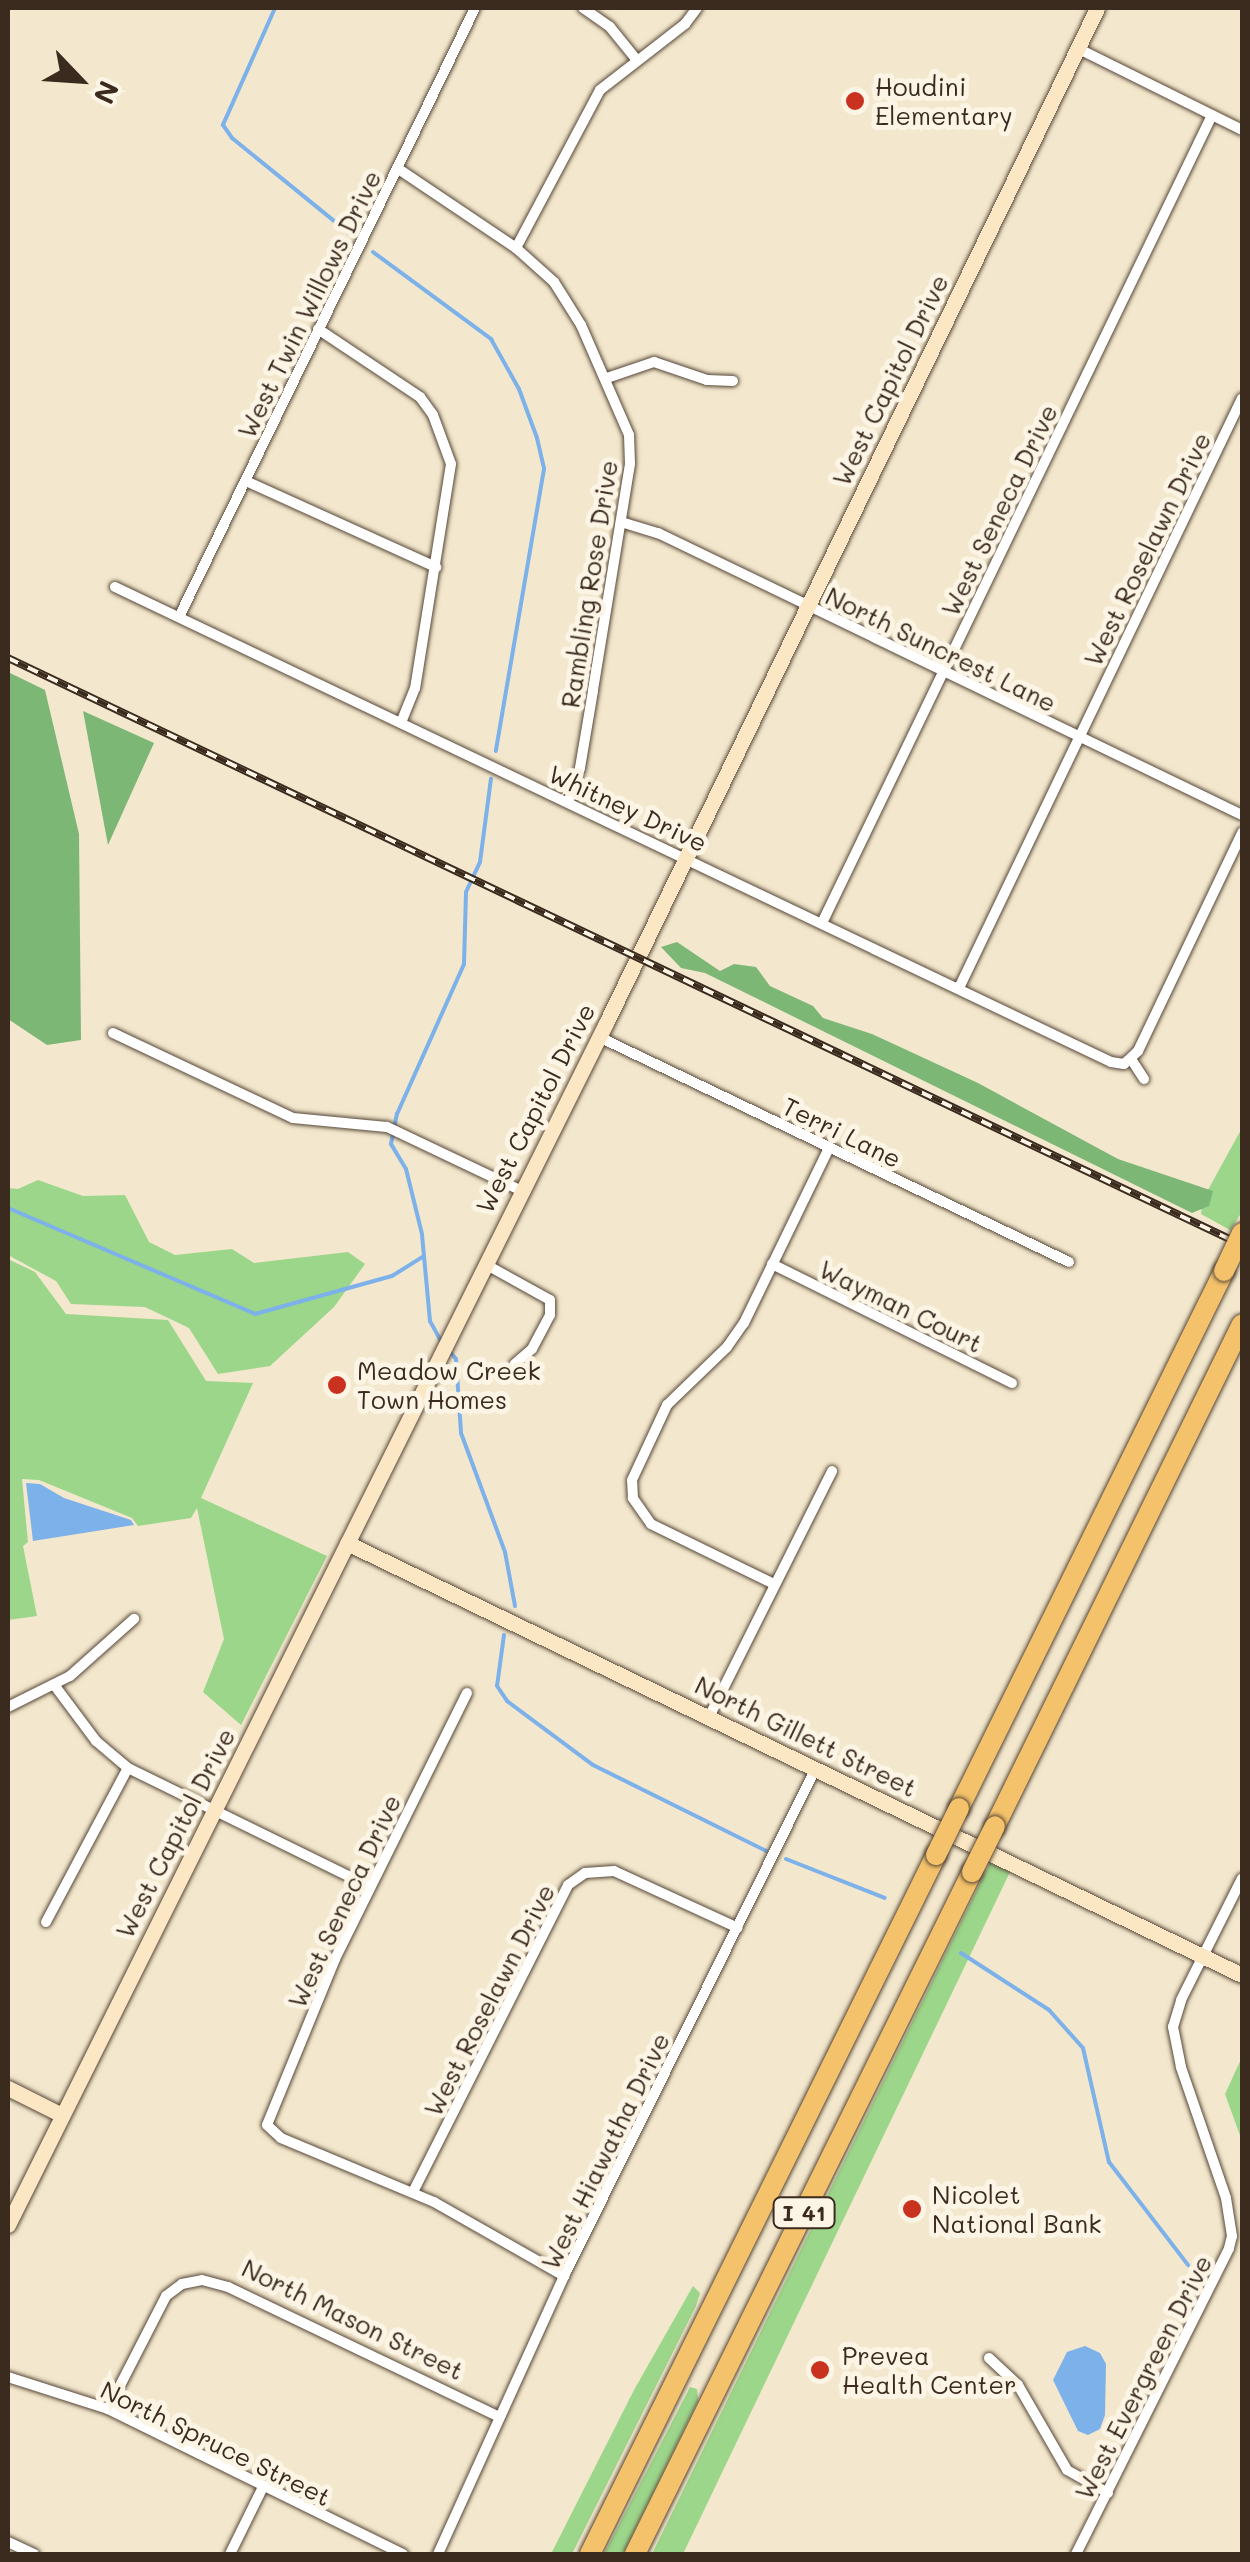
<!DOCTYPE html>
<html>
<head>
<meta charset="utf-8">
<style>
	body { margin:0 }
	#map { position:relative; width:1250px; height:2562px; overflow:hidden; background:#f3e8cd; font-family:Mali,sans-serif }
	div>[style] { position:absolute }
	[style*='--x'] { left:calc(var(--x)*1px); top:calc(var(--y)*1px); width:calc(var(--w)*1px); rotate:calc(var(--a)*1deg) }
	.green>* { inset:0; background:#9cd68a }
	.forest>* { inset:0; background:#7db776 }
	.water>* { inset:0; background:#7db1ea }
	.stream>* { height:4px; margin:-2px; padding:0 2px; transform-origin:2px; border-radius:2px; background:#7db1ea }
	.roads { filter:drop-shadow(0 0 2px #574638) drop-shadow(0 0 2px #574638) }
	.street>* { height:10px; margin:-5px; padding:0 5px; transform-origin:5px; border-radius:5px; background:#fff }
	.secondary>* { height:15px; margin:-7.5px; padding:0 7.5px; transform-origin:7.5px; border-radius:7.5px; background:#fbe7c3 }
	.highway>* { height:20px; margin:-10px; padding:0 10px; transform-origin:10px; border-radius:10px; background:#f4c26a }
	.rail>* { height:8px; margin-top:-4px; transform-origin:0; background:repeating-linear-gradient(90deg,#fcf5e5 0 11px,#3b2a1e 0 22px); box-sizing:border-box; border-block:2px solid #3b2a1e }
	.bridges { filter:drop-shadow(0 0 2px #574638) drop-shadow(0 0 2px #574638) }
	.highway-bridge>* { height:20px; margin:-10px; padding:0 10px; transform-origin:10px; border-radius:10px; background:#f4c26a }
	.dots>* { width:28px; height:28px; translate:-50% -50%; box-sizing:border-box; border:5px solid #fcf5e5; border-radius:50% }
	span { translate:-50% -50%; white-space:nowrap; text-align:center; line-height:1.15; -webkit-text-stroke:10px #fcf5e5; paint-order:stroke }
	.shield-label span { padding:2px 8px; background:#fcf5e5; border:2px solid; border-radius:8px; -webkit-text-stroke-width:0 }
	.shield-label { font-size:22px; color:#3b2a1e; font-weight:700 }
	.poi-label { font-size:25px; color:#3b2a1e }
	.left { translate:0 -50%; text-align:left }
	.street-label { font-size:25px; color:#3b2a1e }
	.frame { position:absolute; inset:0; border:10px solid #3b2a1e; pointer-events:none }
	.north { position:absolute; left:30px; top:30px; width:100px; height:100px; -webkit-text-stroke:8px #fcf5e5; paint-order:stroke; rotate:115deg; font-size:28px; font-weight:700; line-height:40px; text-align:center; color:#3b2a1e }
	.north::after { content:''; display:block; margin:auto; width:35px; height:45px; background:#3b2a1e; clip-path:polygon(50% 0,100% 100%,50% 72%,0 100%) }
</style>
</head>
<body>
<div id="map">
	<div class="green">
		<div style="clip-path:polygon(1242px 1128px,1242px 1212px,1230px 1230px,1201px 1214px,1203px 1199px)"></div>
		<div style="clip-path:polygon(38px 1180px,83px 1196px,125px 1195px,149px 1242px,175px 1255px,232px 1249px,254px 1263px,348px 1252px,365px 1264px,334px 1307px,270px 1366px,218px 1374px,189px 1328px,145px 1307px,71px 1304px,56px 1281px,8px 1255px,8px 1188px,18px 1189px)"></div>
		<div style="clip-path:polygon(8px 1259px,35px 1272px,66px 1314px,168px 1320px,206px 1381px,253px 1383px,201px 1498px,327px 1556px,241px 1725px,203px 1692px,224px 1639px,197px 1508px,191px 1518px,138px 1526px,132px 1518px,39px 1480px,22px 1479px,28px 1542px,23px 1546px,37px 1616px,8px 1620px)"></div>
		<div style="clip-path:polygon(990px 1863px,1010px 1872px,683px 2554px,652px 2554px)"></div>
		<div style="clip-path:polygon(1242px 2057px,1242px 2141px,1225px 2094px)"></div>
		<div style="clip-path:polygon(693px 2286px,700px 2293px,696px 2306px,572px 2554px,551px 2554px,634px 2390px)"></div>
		<div style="clip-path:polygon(690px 2387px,697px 2389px,698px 2401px,623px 2554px,604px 2554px)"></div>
	</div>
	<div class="forest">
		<div style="clip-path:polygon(8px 672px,45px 690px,79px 834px,81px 1040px,47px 1045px,8px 1019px)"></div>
		<div style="clip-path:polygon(83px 711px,154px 743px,108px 845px)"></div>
		<div style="clip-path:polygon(677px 942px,720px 971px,734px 964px,756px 967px,770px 986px,813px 1006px,823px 1018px,872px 1034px,978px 1083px,1118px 1159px,1213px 1191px,1209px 1206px,1192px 1213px,705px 973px,681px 968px,661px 947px)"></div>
	</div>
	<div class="water">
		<div style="clip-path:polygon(26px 1483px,40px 1484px,64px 1498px,131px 1520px,134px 1525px,33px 1541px)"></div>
		<div style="clip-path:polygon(1085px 2346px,1100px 2353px,1106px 2364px,1105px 2415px,1100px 2429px,1088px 2435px,1078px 2431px,1053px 2380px,1067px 2352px)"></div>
	</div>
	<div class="stream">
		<div style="--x:275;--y:8;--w:128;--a:114"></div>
		<div style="--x:223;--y:125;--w:16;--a:55"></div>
		<div style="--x:232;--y:138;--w:152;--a:39.1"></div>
		<div style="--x:373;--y:252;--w:147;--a:36.4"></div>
		<div style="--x:491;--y:339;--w:57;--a:60.8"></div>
		<div style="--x:519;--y:389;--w:52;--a:69.8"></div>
		<div style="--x:537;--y:438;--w:32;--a:77"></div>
		<div style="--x:544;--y:469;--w:286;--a:99.7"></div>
		<div style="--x:8;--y:1208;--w:269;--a:23.2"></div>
		<div style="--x:255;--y:1314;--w:142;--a:-15.5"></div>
		<div style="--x:392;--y:1276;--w:36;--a:-32"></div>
		<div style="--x:441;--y:1341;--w:23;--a:-119"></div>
		<div style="--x:430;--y:1321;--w:87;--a:-95.3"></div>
		<div style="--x:422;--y:1234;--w:67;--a:-103.8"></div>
		<div style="--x:406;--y:1169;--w:29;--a:-121"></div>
		<div style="--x:391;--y:1144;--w:31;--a:-79"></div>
		<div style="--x:397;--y:1114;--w:164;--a:-65.9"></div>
		<div style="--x:464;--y:964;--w:72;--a:-88.4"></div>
		<div style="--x:466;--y:892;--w:33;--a:-65"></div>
		<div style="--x:480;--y:862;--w:84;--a:-82.5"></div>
		<div style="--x:450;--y:1352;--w:9;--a:49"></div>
		<div style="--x:456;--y:1359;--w:74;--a:86.1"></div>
		<div style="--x:461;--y:1433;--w:127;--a:69.7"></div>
		<div style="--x:505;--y:1552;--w:55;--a:79.5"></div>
		<div style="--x:504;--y:1635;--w:51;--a:97.8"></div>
		<div style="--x:497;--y:1686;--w:18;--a:56"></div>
		<div style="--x:507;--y:1701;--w:107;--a:36.7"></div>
		<div style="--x:593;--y:1765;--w:193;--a:26.4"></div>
		<div style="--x:786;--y:1859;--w:106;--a:21.5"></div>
		<div style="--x:961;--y:1953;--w:105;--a:32.9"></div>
		<div style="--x:1049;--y:2010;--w:51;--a:48.2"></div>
		<div style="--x:1083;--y:2048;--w:117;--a:77.2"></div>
		<div style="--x:1109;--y:2162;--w:130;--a:52.5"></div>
	</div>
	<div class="roads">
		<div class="street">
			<div style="--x:583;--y:8;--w:33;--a:35"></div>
			<div style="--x:610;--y:27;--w:41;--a:50.9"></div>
			<div style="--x:1077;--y:48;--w:184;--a:26.4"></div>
			<div style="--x:397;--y:168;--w:143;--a:33.9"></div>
			<div style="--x:516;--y:248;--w:51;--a:41.8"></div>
			<div style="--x:554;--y:282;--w:51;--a:57.9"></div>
			<div style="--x:581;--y:325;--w:120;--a:66.4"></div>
			<div style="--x:629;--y:435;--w:29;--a:88"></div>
			<div style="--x:630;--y:464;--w:230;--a:99.3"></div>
			<div style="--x:593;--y:691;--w:78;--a:99.6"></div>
			<div style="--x:580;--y:768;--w:36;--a:109"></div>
			<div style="--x:516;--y:248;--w:179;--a:-62"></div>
			<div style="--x:600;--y:90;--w:108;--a:-37.8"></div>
			<div style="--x:685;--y:24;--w:20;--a:-53"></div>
			<div style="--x:318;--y:329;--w:123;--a:33.7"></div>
			<div style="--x:420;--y:397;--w:22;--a:54"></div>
			<div style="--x:433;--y:415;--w:52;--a:69.8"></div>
			<div style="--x:451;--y:464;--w:227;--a:99.1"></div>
			<div style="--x:415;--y:688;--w:37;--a:112"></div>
			<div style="--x:607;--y:378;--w:50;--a:-18.8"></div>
			<div style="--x:654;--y:362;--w:56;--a:18.8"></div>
			<div style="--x:707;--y:380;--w:26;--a:2"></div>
			<div style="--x:246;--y:481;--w:209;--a:24.4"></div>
			<div style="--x:621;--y:522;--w:39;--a:17"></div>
			<div style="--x:658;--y:533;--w:649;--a:25.77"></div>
			<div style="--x:115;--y:587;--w:1103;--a:25.5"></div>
			<div style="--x:1111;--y:1062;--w:13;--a:9"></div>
			<div style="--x:1124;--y:1064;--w:19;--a:-43"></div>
			<div style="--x:1138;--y:1051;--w:242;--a:-64.5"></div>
			<div style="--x:179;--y:617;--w:677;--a:-64.08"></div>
			<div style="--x:822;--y:923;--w:897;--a:-64.23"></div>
			<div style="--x:959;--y:988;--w:654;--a:-64.37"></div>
			<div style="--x:113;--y:1033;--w:199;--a:25.3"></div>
			<div style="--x:293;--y:1118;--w:94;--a:5.5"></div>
			<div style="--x:387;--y:1127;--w:149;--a:25.4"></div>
			<div style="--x:599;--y:1037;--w:521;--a:25.58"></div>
			<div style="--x:1131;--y:1059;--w:24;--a:57"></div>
			<div style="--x:485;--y:1264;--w:74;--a:29"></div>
			<div style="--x:550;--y:1300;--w:15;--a:90"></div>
			<div style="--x:550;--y:1315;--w:38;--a:118"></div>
			<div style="--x:532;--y:1349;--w:23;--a:139"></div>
			<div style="--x:772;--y:1264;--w:268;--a:26.4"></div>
			<div style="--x:774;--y:1584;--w:137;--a:-154"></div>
			<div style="--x:651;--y:1524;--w:32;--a:-125"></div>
			<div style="--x:633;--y:1498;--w:18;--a:-93"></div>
			<div style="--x:632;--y:1480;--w:83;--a:-65"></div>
			<div style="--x:667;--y:1405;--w:83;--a:-44"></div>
			<div style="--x:727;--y:1347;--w:29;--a:-55"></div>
			<div style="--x:744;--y:1323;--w:195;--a:-64.1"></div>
			<div style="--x:55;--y:1686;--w:69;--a:53.3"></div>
			<div style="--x:96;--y:1741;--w:42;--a:40.2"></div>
			<div style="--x:128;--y:1768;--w:268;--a:26.1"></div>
			<div style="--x:467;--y:1693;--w:297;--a:116.4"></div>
			<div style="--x:335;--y:1959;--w:179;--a:112.3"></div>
			<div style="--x:267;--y:2125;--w:19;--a:43"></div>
			<div style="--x:281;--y:2138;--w:166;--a:22.7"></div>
			<div style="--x:434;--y:2202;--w:150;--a:29.6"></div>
			<div style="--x:8;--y:1707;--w:69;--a:-26.6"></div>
			<div style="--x:70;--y:1676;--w:86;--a:-41.7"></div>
			<div style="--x:709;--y:1717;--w:275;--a:-63.4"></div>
			<div style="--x:46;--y:1922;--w:174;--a:-62"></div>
			<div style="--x:413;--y:2192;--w:344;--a:-63.2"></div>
			<div style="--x:568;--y:1885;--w:21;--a:-35"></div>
			<div style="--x:585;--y:1873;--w:29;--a:-4"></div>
			<div style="--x:614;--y:1871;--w:136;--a:24.7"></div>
			<div style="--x:989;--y:2358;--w:40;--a:43"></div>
			<div style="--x:1018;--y:2385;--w:98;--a:60"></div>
			<div style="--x:1067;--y:2470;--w:47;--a:29.3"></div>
			<div style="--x:8;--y:2377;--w:105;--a:17.7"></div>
			<div style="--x:108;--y:2409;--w:329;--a:26.2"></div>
			<div style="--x:108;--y:2409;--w:127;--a:-62.8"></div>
			<div style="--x:166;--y:2296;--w:20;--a:-37"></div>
			<div style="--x:182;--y:2284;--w:20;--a:-11"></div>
			<div style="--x:202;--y:2280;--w:27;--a:15"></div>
			<div style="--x:228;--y:2287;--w:301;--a:25.6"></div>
			<div style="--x:8;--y:2542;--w:29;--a:25"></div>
			<div style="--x:230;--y:2554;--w:75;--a:-63.8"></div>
			<div style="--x:438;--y:2554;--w:305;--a:-65.6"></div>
			<div style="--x:564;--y:2276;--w:567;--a:-63.62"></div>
			<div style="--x:1076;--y:2554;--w:342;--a:-63.4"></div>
			<div style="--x:1229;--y:2248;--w:12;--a:-76"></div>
			<div style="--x:1232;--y:2236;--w:38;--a:-99"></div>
			<div style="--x:1226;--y:2198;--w:139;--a:-109"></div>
			<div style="--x:1181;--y:2067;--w:41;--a:-101.3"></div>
			<div style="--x:1173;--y:2027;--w:28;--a:-73"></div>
			<div style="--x:1181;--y:2000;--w:136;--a:-63.4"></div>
		</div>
		<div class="secondary">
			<div style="--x:347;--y:1543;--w:994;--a:25.77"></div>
			<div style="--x:8;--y:2088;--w:60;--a:26.6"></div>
			<div style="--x:8;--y:2225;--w:1343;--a:-63.55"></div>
			<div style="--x:606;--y:1023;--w:1128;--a:-64.18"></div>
		</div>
		<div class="highway">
			<div style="--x:959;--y:1808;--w:599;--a:-63.73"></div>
			<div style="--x:995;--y:1826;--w:559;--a:-63.8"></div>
			<div style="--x:590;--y:2554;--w:780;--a:-63.66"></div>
			<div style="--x:635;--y:2554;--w:761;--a:-63.7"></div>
		</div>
	</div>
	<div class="rail">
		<div style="--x:8;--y:658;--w:1367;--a:25.44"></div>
	</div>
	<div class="bridges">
		<div class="highway-bridge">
			<div style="--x:1224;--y:1271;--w:42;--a:-64.7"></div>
			<div style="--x:936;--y:1855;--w:52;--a:-63.9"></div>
			<div style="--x:972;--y:1872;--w:51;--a:-63.4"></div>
		</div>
	</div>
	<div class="dots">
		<div style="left:855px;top:101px;background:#c8321e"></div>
		<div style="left:337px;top:1385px;background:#c8321e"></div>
		<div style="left:912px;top:2209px;background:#c8321e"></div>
		<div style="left:820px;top:2370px;background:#c8321e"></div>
	</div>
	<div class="shield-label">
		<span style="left:804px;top:2213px">I 41</span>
	</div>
	<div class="poi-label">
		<span class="left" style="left:875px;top:101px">Houdini<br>Elementary</span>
		<span class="left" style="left:357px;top:1385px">Meadow Creek<br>Town Homes</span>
		<span class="left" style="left:932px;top:2209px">Nicolet<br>National Bank</span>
		<span class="left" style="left:842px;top:2370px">Prevea<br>Health Center</span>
	</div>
	<div class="street-label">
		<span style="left:309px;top:304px;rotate:-64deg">West Twin Willows Drive</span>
		<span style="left:890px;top:380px;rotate:-64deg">West Capitol Drive</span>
		<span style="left:999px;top:510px;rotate:-64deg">West Seneca Drive</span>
		<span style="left:1147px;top:549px;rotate:-64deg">West Roselawn Drive</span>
		<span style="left:589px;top:584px;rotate:-81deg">Rambling Rose Drive</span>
		<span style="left:941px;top:649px;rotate:26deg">North Suncrest Lane</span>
		<span style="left:628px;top:808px;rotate:25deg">Whitney Drive</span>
		<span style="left:535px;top:1108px;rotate:-63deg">West Capitol Drive</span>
		<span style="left:842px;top:1132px;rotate:26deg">Terri Lane</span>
		<span style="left:901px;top:1306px;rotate:26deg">Wayman Court</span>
		<span style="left:806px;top:1736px;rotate:26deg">North Gillett Street</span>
		<span style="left:175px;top:1833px;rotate:-63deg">West Capitol Drive</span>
		<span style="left:344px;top:1901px;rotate:-65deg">West Seneca Drive</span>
		<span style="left:489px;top:2000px;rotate:-63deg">West Roselawn Drive</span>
		<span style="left:605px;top:2151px;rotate:-64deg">West Hiawatha Drive</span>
		<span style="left:353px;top:2319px;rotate:26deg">North Mason Street</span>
		<span style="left:1143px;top:2377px;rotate:-63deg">West Evergreen Drive</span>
		<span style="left:216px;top:2443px;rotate:26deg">North Spruce Street</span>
	</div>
	<div class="frame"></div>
	<div class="north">N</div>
</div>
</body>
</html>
